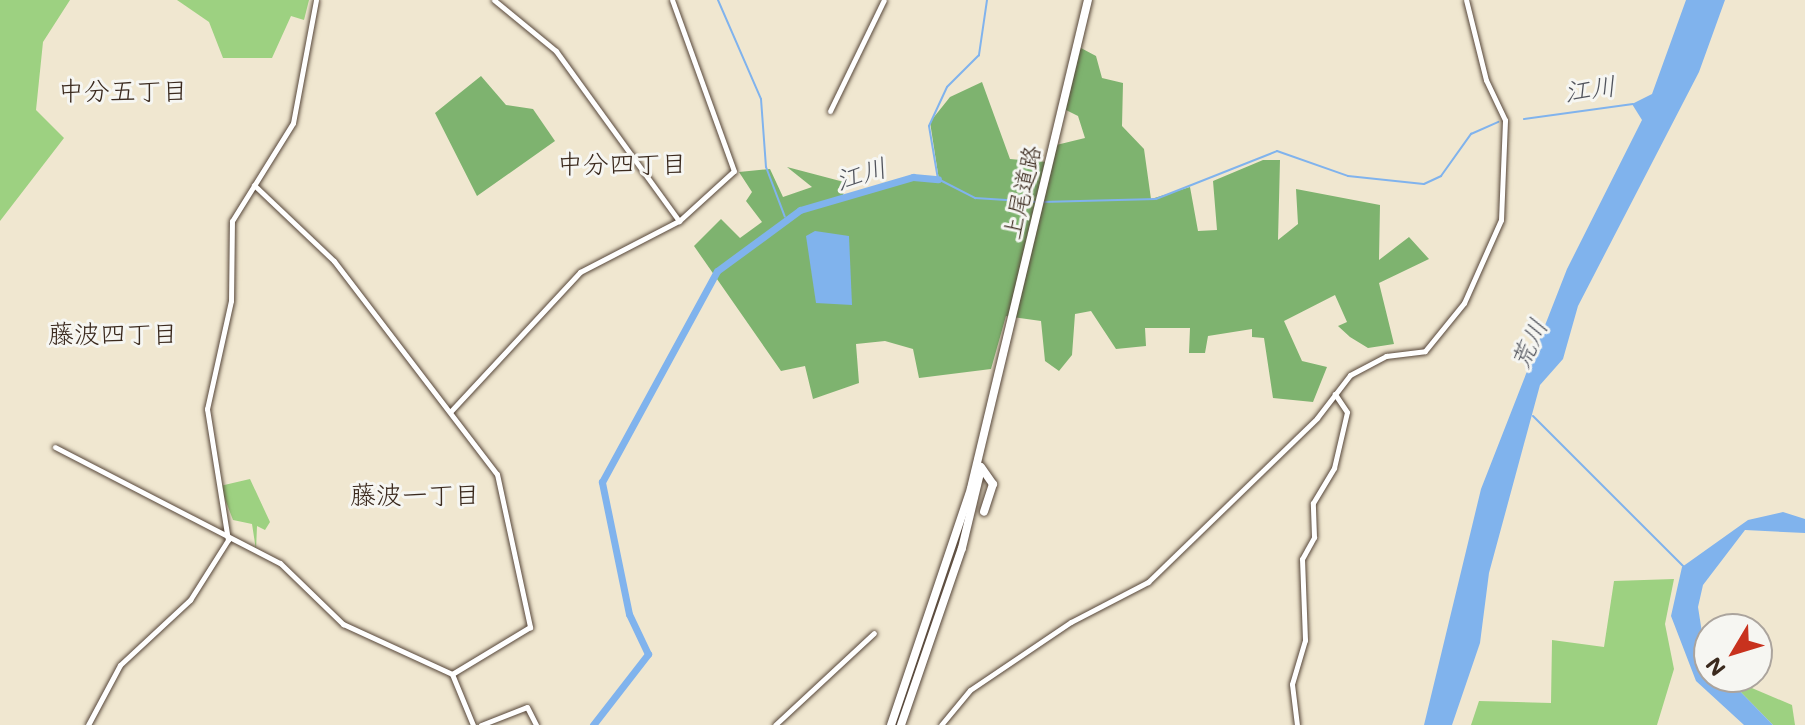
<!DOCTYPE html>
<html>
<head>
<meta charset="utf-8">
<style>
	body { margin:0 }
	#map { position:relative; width:1805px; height:725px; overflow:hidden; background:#f0e7d0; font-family:Mali,"Klee One",sans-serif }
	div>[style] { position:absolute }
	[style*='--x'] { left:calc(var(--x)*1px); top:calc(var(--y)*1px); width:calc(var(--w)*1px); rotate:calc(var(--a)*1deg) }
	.green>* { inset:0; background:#9dd181 }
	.forest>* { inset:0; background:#7eb36f }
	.water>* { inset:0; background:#80b3ed }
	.stream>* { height:2px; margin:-1px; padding:0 1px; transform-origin:1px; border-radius:1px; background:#80b3ed }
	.river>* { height:7px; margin:-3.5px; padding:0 3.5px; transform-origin:3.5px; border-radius:3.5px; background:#80b3ed }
	.roads { filter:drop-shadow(0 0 2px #564639) drop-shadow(0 0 2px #564639) }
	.tertiary>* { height:5px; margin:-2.5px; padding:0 2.5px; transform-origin:2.5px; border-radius:2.5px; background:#fff }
	.trunk>* { height:8px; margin:-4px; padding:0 4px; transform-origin:4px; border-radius:4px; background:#fff }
	span { translate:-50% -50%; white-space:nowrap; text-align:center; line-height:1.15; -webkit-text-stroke:6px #f6f6f2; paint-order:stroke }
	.street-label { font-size:24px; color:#3b2a1e }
	.water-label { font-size:26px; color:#50535c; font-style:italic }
	.neighbourhood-label { font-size:26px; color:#3b2a1e }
	.north { position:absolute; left:1693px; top:613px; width:80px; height:80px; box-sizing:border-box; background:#f6f6f2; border:2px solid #aba49d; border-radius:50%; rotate:232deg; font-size:22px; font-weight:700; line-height:32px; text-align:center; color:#3b2a1e }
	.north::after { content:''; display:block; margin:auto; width:28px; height:36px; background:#c8321e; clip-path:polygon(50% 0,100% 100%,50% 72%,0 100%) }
</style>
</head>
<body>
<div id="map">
	<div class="green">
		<div style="clip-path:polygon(0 0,70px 0,43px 42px,36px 110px,64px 138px,0 221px)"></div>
		<div style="clip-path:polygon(177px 0,309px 0,304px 20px,291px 16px,272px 58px,223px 58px,209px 22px)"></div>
		<div style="clip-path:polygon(250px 479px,270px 522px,265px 530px,257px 526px,256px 550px,252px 524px,233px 520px,220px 486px)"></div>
		<div style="clip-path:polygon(1674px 579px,1665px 624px,1674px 669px,1657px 725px,1471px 725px,1479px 701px,1551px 703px,1552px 640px,1604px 647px,1614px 581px)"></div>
		<div style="clip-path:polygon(1726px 677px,1792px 705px,1795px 725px,1773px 725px)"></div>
	</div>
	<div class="forest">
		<div style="clip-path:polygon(1079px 47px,1096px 56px,1102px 78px,1123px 83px,1122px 126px,1144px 149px,1151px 199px,1190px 187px,1198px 231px,1217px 230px,1213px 181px,1263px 160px,1280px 160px,1278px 240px,1298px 224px,1296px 189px,1380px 205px,1379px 260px,1409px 237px,1429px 259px,1379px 283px,1394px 344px,1368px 348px,1350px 337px,1338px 326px,1347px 322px,1335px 295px,1284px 321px,1302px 361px,1327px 367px,1313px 402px,1273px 398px,1264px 338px,1252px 337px,1252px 329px,1208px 336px,1205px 353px,1189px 353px,1190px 328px,1145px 328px,1146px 346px,1116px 349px,1091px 311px,1075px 314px,1072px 355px,1059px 371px,1045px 361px,1041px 321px,1006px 316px,991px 369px,919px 378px,913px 349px,885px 341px,856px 344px,859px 383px,813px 399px,805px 366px,781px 371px,694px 246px,721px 219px,740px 238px,762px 222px,746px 201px,752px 192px,739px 172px,770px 169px,783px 197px,812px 187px,787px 167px,844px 182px,843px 199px,913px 177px,939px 180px,930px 122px,950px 97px,982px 82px,1010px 159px,1047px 162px,1048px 147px,1085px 138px,1078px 116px,1064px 109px)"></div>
		<div style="clip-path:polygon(481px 76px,506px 105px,533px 109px,555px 141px,477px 196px,435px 113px)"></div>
	</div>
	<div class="water">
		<div style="clip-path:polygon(1686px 0,1725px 0,1699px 72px,1578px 306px,1563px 359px,1540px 385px,1489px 573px,1480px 643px,1452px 725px,1424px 725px,1481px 489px,1567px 269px,1642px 120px,1632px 104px,1652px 94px)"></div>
		<div style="clip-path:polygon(815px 231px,849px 236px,852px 305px,816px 303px,806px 236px)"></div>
		<div style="clip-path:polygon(1783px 512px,1805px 519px,1805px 533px,1745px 530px,1703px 585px,1698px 607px,1709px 677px,1726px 677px,1773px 725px,1744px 725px,1696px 681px,1671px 616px,1682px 567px,1748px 520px)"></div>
	</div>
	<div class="stream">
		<div style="--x:718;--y:0;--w:108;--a:66.5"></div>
		<div style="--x:761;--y:99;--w:68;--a:85.8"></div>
		<div style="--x:766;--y:167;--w:53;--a:69.2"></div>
		<div style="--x:987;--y:0;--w:56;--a:98.3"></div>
		<div style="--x:979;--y:55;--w:45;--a:135"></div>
		<div style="--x:947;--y:87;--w:43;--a:114.8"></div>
		<div style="--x:929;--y:126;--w:54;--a:80.4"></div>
		<div style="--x:938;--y:179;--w:42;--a:27.2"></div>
		<div style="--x:975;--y:198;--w:61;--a:3.8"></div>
		<div style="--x:1524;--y:119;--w:110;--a:-7.8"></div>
		<div style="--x:1042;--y:202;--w:114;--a:-1.5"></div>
		<div style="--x:1156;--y:199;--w:130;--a:-21.6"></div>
		<div style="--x:1277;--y:151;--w:75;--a:19.4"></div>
		<div style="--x:1348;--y:176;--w:76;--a:6"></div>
		<div style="--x:1424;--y:184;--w:19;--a:-25"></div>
		<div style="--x:1441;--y:176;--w:52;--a:-54.5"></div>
		<div style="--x:1471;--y:134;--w:30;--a:-24"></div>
		<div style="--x:1533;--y:416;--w:214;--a:45"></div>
	</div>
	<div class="river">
		<div style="--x:593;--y:725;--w:90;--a:-52.2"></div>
		<div style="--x:648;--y:654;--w:44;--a:-115.4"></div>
		<div style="--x:629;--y:614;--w:135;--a:-101.6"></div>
		<div style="--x:602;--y:482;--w:240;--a:-61.4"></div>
		<div style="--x:717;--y:271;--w:103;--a:-36.3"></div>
		<div style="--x:800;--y:210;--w:118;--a:-16.3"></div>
		<div style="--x:913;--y:177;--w:25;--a:5"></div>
	</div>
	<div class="roads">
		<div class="tertiary">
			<div style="--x:494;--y:0;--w:80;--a:39.4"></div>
			<div style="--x:556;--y:51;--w:210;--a:54.1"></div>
			<div style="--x:830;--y:111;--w:123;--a:-64.1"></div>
			<div style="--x:254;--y:185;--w:110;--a:43.5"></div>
			<div style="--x:334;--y:261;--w:268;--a:52.6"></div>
			<div style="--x:497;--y:474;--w:157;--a:77.8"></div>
			<div style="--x:530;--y:627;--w:91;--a:148.9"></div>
			<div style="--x:451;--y:411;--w:190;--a:-47.1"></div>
			<div style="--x:580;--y:272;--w:111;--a:-27.3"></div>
			<div style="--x:679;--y:221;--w:74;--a:-42.3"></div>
			<div style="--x:734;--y:171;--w:182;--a:-109.9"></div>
			<div style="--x:55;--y:447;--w:253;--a:27.3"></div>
			<div style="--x:280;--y:563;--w:88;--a:44.1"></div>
			<div style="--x:343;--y:624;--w:120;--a:24.6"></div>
			<div style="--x:452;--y:674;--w:55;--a:67.6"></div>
			<div style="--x:88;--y:725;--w:68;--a:-61.9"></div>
			<div style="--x:120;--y:665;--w:96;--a:-42.9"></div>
			<div style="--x:190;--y:600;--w:71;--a:-57.7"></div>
			<div style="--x:228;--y:540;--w:133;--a:-99.1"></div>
			<div style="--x:207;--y:409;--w:111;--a:-77.5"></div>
			<div style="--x:231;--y:301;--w:80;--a:-89.3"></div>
			<div style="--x:232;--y:221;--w:115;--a:-58.1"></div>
			<div style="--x:293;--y:123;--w:125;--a:-79.4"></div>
			<div style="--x:481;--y:725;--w:49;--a:-21.4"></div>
			<div style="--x:527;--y:707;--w:20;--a:63"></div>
			<div style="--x:775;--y:725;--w:135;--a:-42.9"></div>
			<div style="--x:941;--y:725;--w:45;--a:-50.4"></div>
			<div style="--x:970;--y:690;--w:122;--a:-34"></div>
			<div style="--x:1071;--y:622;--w:87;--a:-27.5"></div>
			<div style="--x:1148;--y:582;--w:235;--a:-44.1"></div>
			<div style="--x:1317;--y:418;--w:54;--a:-52.5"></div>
			<div style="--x:1350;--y:375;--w:41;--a:-27.8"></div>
			<div style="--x:1386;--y:356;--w:39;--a:-7"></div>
			<div style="--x:1425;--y:351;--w:62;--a:-50.9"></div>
			<div style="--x:1464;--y:303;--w:91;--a:-66"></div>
			<div style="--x:1501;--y:220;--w:100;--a:-87.7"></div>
			<div style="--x:1505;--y:120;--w:44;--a:-115.4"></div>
			<div style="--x:1486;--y:80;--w:82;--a:-104"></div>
			<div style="--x:1297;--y:725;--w:41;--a:-97"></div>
			<div style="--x:1292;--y:684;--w:46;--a:-73.5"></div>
			<div style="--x:1305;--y:640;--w:81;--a:-92.1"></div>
			<div style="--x:1302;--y:559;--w:25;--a:-61"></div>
			<div style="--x:1314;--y:537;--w:34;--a:-92"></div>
			<div style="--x:1313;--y:503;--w:41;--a:-59"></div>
			<div style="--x:1334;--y:468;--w:57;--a:-76.9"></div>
			<div style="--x:1347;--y:412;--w:22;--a:-124"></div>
		</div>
		<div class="trunk">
			<div style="--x:981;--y:467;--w:21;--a:55"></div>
			<div style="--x:993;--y:484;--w:29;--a:108"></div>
			<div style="--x:891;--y:725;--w:250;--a:-71.3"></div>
			<div style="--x:971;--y:488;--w:502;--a:-76.52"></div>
			<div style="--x:901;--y:725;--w:187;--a:-71"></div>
			<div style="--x:962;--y:548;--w:81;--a:-76.5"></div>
		</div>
	</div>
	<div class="street-label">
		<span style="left:1021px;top:192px;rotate:-77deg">上尾道路</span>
	</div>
	<div class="water-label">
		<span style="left:1590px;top:89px;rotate:-8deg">江川</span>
		<span style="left:861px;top:174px;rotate:-17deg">江川</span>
		<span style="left:1529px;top:344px;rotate:-65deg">荒川</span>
	</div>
	<div class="neighbourhood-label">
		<span style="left:123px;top:91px">中分五丁目</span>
		<span style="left:622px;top:164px">中分四丁目</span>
		<span style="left:113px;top:334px">藤波四丁目</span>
		<span style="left:415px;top:495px">藤波一丁目</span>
	</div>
	<div class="north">N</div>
</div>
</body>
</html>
